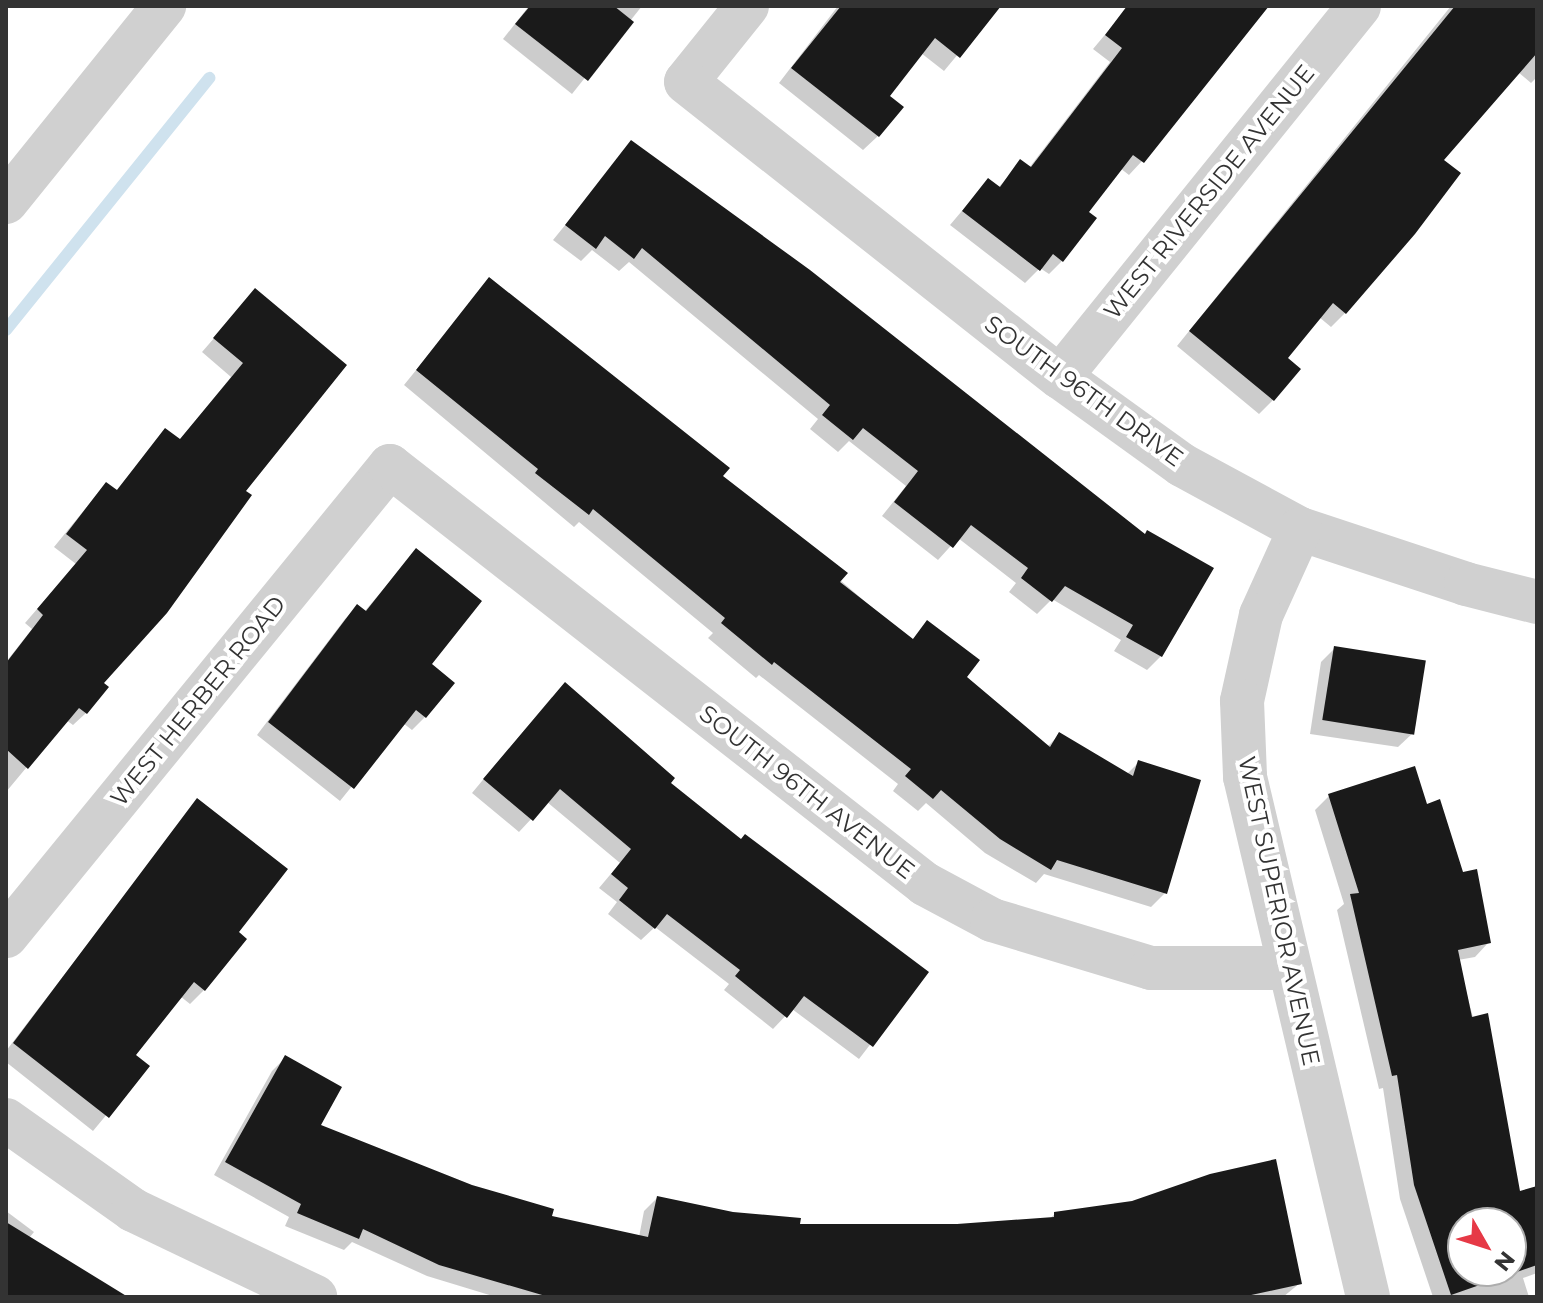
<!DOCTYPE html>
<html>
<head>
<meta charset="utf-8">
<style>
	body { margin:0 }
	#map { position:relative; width:1543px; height:1303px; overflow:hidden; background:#fff; font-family:Montserrat,sans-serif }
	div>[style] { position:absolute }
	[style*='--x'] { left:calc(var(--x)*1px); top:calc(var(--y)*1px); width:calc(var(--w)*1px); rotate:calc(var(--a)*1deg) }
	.shadow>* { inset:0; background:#0003 }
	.stream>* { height:12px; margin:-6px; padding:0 6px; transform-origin:6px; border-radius:6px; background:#cfe2ee }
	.building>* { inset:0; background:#1a1a1a; transform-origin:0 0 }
	.minor>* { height:44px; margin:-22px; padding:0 22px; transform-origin:22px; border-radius:22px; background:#d0d0d0 }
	span { translate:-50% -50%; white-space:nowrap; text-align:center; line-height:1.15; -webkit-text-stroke:8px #fff; paint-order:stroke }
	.street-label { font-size:24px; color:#333 }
	.frame { position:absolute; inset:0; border:8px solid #333; pointer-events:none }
	.north { position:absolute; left:1447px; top:1207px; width:80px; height:80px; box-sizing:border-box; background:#fff; border:2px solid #adadad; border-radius:50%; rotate:129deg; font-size:22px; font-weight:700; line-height:32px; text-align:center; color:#333 }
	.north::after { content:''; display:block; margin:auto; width:28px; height:36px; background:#e63946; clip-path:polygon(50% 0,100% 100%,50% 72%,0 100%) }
</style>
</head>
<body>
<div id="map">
	<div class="shadow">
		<div style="clip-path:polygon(529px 6px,642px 6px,572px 94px,503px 39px)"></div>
		<div style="clip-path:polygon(838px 6px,998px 6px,944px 71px,921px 53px,887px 96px,878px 136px,863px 150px,779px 83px)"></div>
		<div style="clip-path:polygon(1129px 6px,1266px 6px,1142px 161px,1129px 175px,1120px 168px,1086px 212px,1062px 261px,1049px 274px,1040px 268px,1025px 283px,950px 225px,988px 180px,998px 188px,1021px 162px,1029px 168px,1110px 62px,1093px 49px)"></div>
		<div style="clip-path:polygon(1451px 6px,1537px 6px,1537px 77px,1531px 83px,1518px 72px,1441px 160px,1345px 313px,1331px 327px,1319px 317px,1285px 359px,1273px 400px,1259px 414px,1177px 346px)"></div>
		<div style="clip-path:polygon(632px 143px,1144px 536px,1161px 656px,1147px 670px,1114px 651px,1121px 640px,1052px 599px,1037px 614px,1009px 592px,1016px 583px,958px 538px,938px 560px,882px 516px,906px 486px,849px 441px,838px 452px,810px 429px,818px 419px,629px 262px,619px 271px,592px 250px,581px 261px,553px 240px)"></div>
		<div style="clip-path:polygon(490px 279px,911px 641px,928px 623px,964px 678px,1047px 747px,1059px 735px,1126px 775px,1138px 763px,1165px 893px,1151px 907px,1044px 874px,1036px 883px,985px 853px,926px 803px,918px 811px,893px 791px,898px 784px,759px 675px,756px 678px,708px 638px,713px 633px,579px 522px,574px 527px,404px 385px)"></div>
		<div style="clip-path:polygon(255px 291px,243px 491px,199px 558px,204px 562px,101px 683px,86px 713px,73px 725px,66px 720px,6px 792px,6px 662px,32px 629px,25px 623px,76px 564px,54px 547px,94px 498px,107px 485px,115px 492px,166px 430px,179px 441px,231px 377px,202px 352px)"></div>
		<div style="clip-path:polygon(416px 551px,429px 664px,425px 717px,412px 730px,403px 723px,340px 801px,257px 735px,345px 619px,357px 607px,364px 612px)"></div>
		<div style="clip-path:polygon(1335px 648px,1413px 733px,1398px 747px,1310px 734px,1321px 662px)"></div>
		<div style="clip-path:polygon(552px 697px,741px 841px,926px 972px,859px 1059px,792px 1009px,773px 1029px,724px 990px,729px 984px,655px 927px,641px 940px,608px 914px,617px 902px,599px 888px,620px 863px,547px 802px,519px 832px,472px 793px)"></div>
		<div style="clip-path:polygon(evenodd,1329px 796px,1426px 806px,1489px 942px,1475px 957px,1458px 960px,1519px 1194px,1537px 1188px,1537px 1273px,1523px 1278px,1529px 1297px,1433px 1297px,1400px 1199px,1383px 1088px,1379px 1089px,1337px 910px,1344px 904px,1315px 810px,1329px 796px,1463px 1223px,1511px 1223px,1511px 1271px,1463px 1271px,1463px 1223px)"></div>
		<div style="clip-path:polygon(197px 801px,236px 932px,204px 990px,190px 1004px,180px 996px,134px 1056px,147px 1066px,93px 1131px,6px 1062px,6px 1051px)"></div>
		<div style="clip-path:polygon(285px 1058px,318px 1126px,550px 1217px,639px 1237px,644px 1211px,657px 1198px,798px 1226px,958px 1226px,1048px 1220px,1055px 1214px,1300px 1283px,1283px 1297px,496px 1297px,427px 1276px,352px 1242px,344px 1250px,285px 1226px,289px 1217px,214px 1175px,272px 1071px)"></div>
		<div style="clip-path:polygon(6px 1211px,34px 1232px,29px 1238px,125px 1297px,6px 1297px)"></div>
	</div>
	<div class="stream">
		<div style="--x:6;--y:330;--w:324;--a:-51.1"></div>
	</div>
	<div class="building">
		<div style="clip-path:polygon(530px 6px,614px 6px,634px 22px,588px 81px,515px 24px)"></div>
		<div style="clip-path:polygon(841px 6px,1001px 6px,960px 58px,935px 38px,890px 96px,904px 107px,879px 137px,791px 68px)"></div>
		<div style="clip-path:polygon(1127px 6px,1269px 6px,1144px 163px,1133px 155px,1089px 212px,1097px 218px,1063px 262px,1053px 254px,1040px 271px,962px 211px,988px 178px,1000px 187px,1020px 159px,1031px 167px,1122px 48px,1105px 35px)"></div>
		<div style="clip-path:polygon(1455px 6px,1537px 6px,1537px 53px,1444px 160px,1461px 173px,1415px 234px,1346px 314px,1333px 303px,1288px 358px,1301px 369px,1274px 401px,1189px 331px)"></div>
		<div style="clip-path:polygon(631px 140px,810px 270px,1145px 534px,1147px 530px,1214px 568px,1162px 657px,1126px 637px,1133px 625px,1065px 586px,1052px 602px,1021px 578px,1028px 568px,971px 525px,953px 548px,894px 502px,918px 471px,863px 428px,853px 440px,822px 415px,830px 405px,642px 248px,634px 259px,605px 236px,596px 249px,565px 225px)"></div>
		<div style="clip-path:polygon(489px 277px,730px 468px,723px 476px,848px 573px,840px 582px,913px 639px,927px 620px,980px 660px,967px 677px,1050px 747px,1059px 732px,1133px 776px,1138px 760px,1201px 780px,1167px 894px,1057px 860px,1051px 870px,1000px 839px,941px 790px,933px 799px,905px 776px,911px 769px,774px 662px,772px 665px,721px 623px,725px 618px,593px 509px,589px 515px,535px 473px,538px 469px,416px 370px)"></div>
		<div style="clip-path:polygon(255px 288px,347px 365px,246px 491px,252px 495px,167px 613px,104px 683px,109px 687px,87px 714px,79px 708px,28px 769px,6px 749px,6px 663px,43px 615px,37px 609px,87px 550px,66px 534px,106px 482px,117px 490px,165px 428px,180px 439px,243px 363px,213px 338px)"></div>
		<div style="clip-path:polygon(416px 548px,482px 601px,432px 664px,455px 683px,426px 718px,416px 710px,354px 789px,268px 722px,357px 604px,366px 611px)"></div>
		<div style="left:1334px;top:646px;width:93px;height:75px;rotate:9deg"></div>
		<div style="clip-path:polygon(565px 682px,675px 778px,671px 783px,741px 839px,745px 834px,929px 972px,873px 1047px,804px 996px,787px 1018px,735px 976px,740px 970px,667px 914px,655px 929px,619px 900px,628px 888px,611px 874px,631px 849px,560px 789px,533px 821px,483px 779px)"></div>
		<div style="clip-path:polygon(evenodd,1415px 766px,1427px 804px,1440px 799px,1463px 872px,1477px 869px,1491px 943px,1458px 950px,1472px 1017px,1488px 1013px,1520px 1191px,1537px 1186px,1537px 1265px,1451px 1295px,1414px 1185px,1397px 1075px,1392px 1076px,1350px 894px,1359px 893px,1328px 794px,1415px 766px,1463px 1223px,1511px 1223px,1511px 1271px,1463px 1271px,1463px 1223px)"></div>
		<div style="clip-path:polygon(197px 798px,288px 869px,239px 932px,247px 939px,205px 991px,194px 982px,136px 1055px,150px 1066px,109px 1118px,13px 1043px)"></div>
		<div style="clip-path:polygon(285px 1055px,342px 1087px,321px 1125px,472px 1185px,554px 1209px,552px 1216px,648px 1237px,657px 1196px,733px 1212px,801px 1218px,800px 1224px,957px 1224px,1054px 1217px,1054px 1212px,1132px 1201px,1210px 1174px,1276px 1159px,1302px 1284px,1242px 1297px,549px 1297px,439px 1265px,363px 1229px,359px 1239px,297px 1213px,301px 1204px,225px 1162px)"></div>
		<div style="clip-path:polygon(6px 1222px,128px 1297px,6px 1297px)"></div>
	</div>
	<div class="minor">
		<div style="--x:747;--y:6;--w:97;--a:128.8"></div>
		<div style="--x:686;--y:82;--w:476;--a:38.3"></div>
		<div style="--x:1060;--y:377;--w:150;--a:35.8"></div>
		<div style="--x:1182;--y:465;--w:134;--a:28.5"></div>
		<div style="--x:1300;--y:529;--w:175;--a:18.3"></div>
		<div style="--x:1466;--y:584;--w:73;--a:14.2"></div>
		<div style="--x:6;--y:202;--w:252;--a:-51.1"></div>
		<div style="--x:1060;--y:377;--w:476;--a:-51.1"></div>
		<div style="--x:1300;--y:529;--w:94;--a:114.4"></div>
		<div style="--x:1261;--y:615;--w:88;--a:102.5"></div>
		<div style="--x:1242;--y:701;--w:76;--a:87.7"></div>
		<div style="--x:1245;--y:777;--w:534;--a:76.69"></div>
		<div style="--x:6;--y:936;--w:607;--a:-50.75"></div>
		<div style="--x:390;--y:466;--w:679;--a:38"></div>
		<div style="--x:925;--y:884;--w:76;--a:28.2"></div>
		<div style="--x:992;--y:920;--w:166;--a:16.8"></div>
		<div style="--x:1151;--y:968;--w:137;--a:0"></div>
		<div style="--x:6;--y:1120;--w:156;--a:35.3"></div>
		<div style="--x:133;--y:1210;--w:202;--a:25.5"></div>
	</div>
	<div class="street-label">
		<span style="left:1209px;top:192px;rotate:-51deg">WEST RIVERSIDE AVENUE</span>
		<span style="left:1084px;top:391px;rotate:36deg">SOUTH 96TH DRIVE</span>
		<span style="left:198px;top:701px;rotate:-51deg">WEST HERBER ROAD</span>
		<span style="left:807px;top:792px;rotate:38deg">SOUTH 96TH AVENUE</span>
		<span style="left:1279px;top:911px;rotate:78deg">WEST SUPERIOR AVENUE</span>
	</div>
	<div class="frame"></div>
	<div class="north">N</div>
</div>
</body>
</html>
